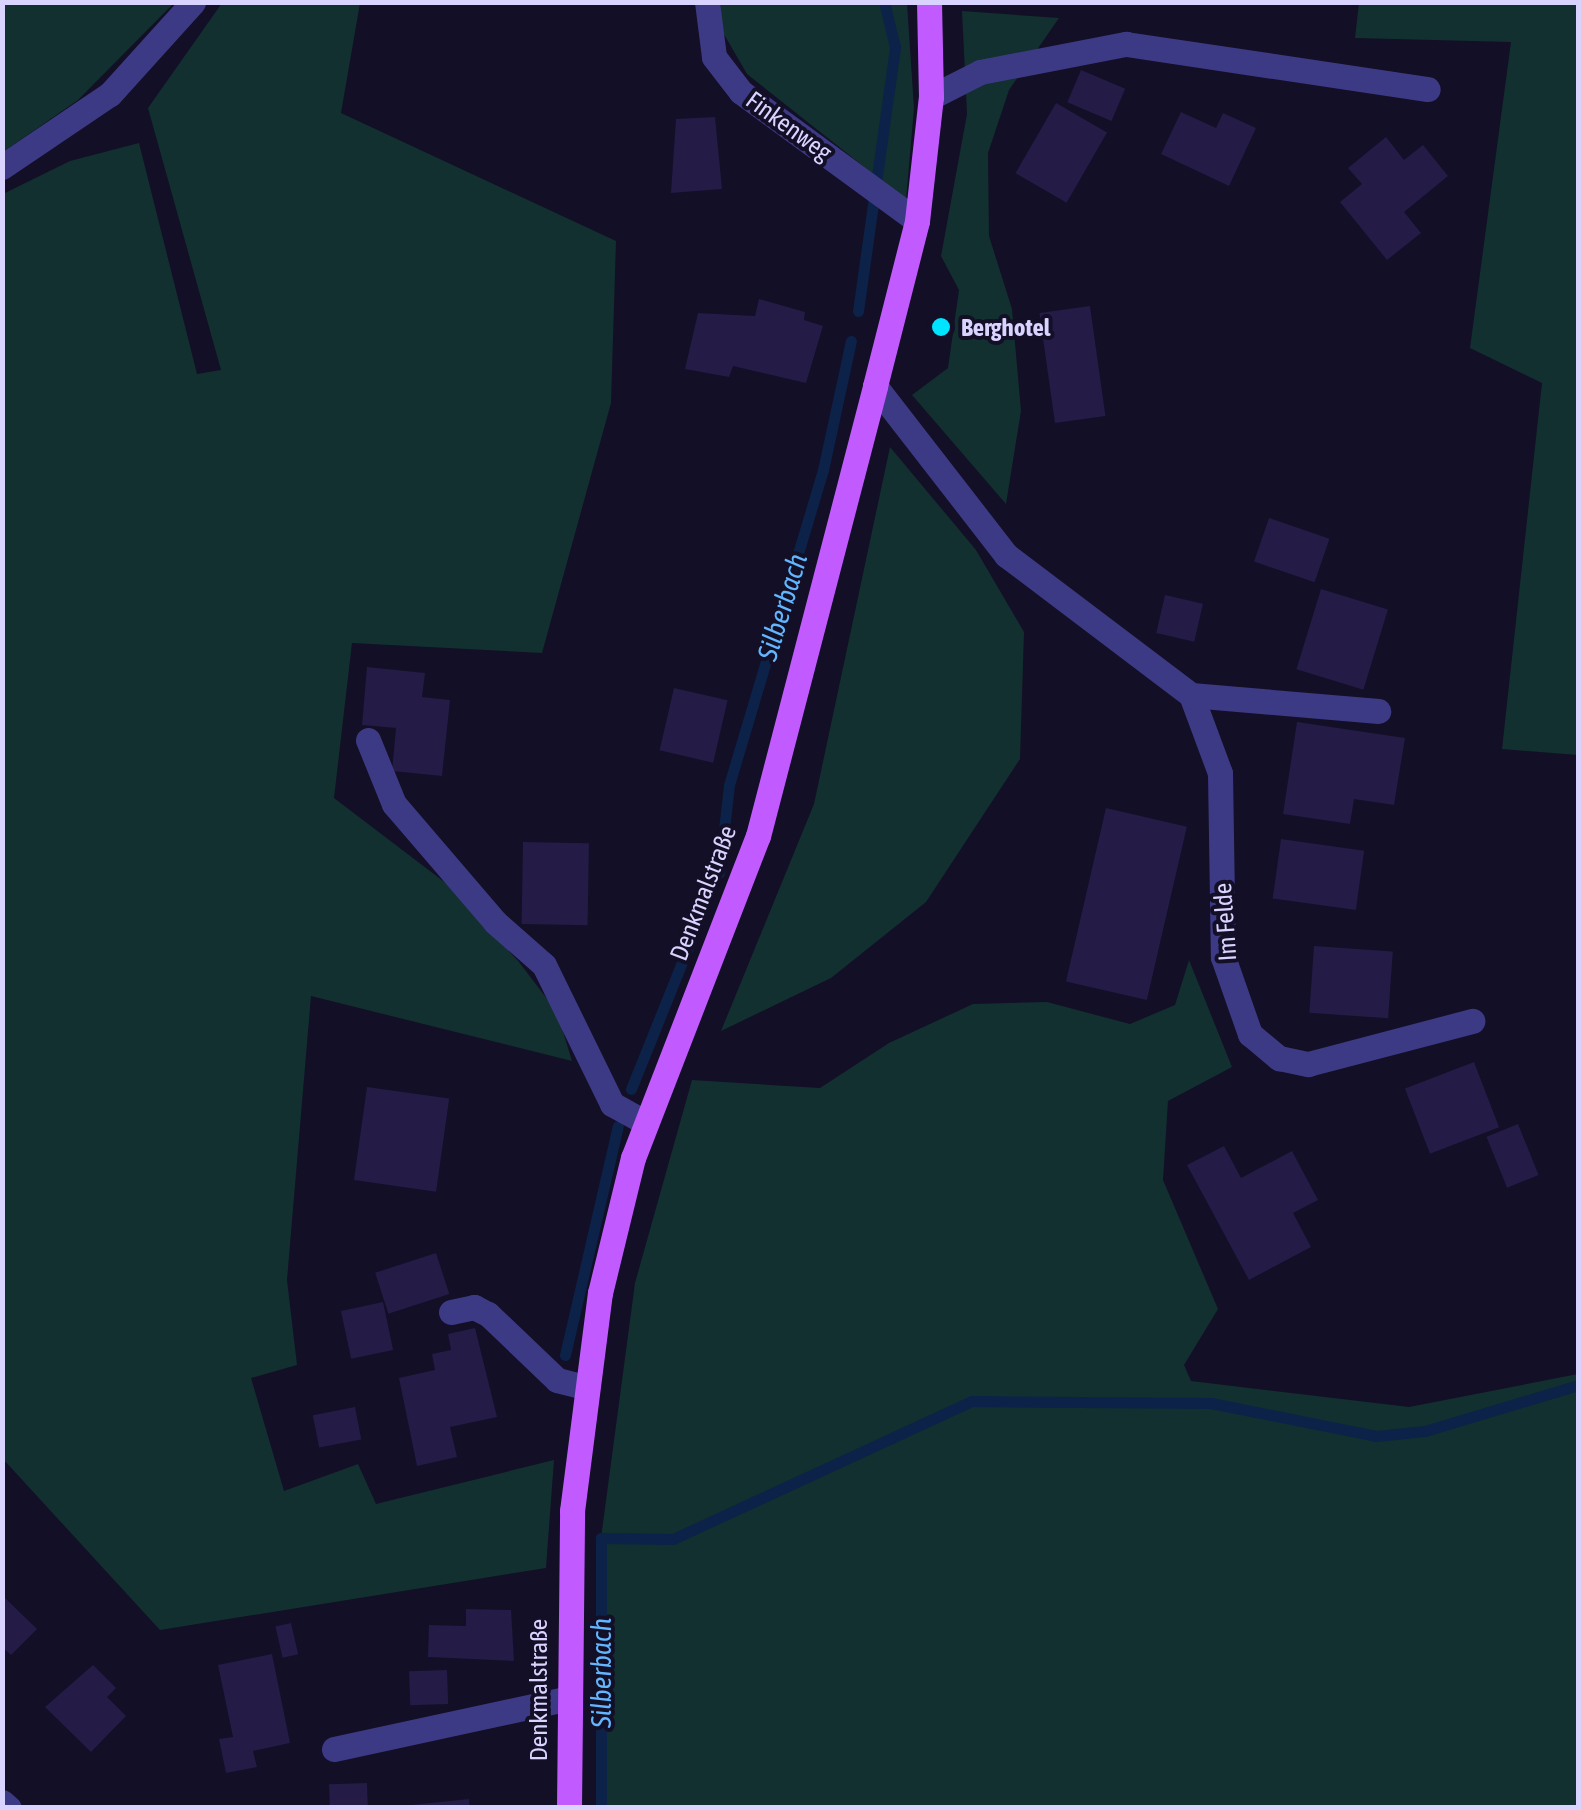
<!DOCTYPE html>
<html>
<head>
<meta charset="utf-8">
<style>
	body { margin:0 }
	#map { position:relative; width:1581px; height:1810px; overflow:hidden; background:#130f26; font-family:"Asap Condensed",sans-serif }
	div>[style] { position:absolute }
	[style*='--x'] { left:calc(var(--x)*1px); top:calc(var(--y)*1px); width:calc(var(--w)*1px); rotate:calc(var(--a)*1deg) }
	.green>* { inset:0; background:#12302f }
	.stream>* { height:11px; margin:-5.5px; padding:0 5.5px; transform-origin:5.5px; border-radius:5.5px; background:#0c2248 }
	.building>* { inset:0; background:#241b47; transform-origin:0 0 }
	.minor>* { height:25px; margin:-12.5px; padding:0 12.5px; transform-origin:12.5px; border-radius:12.5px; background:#3d3a85 }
	.major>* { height:25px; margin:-12.5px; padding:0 12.5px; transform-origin:12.5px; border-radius:12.5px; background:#c25bff }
	.dots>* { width:28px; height:28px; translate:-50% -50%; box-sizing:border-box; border:5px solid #130f26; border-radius:50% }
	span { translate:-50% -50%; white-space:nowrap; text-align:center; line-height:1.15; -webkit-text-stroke:8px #130f26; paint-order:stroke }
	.street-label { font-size:25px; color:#d9d4ff }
	.poi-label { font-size:25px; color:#d9d4ff; font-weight:700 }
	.left { translate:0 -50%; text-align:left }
	.water-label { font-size:28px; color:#62b6ff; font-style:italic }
	.frame { position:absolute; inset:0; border:5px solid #d9d4ff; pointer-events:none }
</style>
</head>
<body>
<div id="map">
	<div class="green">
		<div style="clip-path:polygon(3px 3px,174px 3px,78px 100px,3px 152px)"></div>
		<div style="clip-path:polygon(222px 3px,360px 3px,341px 113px,616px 241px,611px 403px,542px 653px,352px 643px,334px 798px,447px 884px,519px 962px,557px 1012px,572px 1061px,311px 996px,287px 1280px,297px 1365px,251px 1378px,284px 1491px,358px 1464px,376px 1504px,554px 1460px,546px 1568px,160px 1630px,3px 1459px,3px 194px,70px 161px,139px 143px,197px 374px,221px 370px,148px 108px)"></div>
		<div style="clip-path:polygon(721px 3px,907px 3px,914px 108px,906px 200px,747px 74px,718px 24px)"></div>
		<div style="clip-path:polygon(1359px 3px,1578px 3px,1578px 755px,1502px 749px,1542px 383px,1470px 348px,1511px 42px,1355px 38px)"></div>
		<div style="clip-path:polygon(962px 11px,1059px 18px,1009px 90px,988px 153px,989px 236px,1012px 309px,1021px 411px,1006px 504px,912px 395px,948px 368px,959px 290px,941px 256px,967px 114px)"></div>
		<div style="clip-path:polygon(890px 447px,976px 550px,1024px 632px,1020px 759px,926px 902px,831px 978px,721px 1031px,814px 804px)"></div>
		<div style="clip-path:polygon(1189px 960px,1232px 1067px,1168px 1101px,1163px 1180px,1218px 1309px,1184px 1365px,1191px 1381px,1409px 1407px,1578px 1374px,1578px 1807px,606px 1807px,601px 1538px,635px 1283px,692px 1080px,820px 1088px,889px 1043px,973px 1004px,1047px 1002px,1130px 1024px,1175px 1005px)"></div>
	</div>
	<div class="stream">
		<div style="--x:858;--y:311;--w:267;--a:-82"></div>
		<div style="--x:895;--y:47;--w:46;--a:-103.7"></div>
		<div style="--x:719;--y:873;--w:89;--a:-83.5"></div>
		<div style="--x:729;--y:785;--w:329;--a:-73.4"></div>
		<div style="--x:823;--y:470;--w:132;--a:-77.8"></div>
		<div style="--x:631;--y:1089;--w:191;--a:-68.1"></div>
		<div style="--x:565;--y:1355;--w:235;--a:-77"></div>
		<div style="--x:601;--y:1808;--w:270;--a:-90"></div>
		<div style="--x:601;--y:1538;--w:72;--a:0.8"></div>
		<div style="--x:673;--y:1539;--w:329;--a:-24.8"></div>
		<div style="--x:972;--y:1401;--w:239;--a:0.5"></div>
		<div style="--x:1211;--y:1403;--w:168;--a:11.3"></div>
		<div style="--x:1376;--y:1436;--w:49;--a:-5.8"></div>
		<div style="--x:1425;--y:1431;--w:160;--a:-16.7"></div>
	</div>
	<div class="building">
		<div style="left:1081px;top:70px;width:48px;height:35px;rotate:23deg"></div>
		<div style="left:1056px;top:103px;width:59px;height:81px;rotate:30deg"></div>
		<div style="clip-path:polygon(1181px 112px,1216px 128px,1223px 113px,1256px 128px,1229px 186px,1161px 154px)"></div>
		<div style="clip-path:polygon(715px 117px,722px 189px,671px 193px,676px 119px)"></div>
		<div style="clip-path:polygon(1386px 137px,1404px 160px,1423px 145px,1448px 176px,1404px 212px,1421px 233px,1387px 260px,1340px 202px,1362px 184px,1348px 168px)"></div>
		<div style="clip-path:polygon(759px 299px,805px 312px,804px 320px,823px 326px,806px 383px,733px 366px,729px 377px,685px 369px,698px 313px,755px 316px)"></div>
		<div style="left:1090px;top:306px;width:111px;height:51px;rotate:82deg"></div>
		<div style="left:1269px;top:518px;width:64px;height:46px;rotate:19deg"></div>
		<div style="left:1321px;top:589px;width:70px;height:84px;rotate:17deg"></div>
		<div style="left:1165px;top:595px;width:39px;height:39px;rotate:13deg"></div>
		<div style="clip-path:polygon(367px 667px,425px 673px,422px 697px,450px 700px,442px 776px,392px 771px,396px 728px,362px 725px)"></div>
		<div style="left:674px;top:688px;width:55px;height:64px;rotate:13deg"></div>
		<div style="clip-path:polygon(1297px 722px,1405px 738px,1394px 805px,1354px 799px,1350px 824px,1283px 814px)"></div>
		<div style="left:1106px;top:808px;width:83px;height:178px;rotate:13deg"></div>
		<div style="left:1281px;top:839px;width:84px;height:60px;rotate:8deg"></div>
		<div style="left:523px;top:842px;width:66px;height:82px;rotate:1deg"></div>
		<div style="left:1314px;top:946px;width:79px;height:67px;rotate:4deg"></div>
		<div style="left:1474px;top:1062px;width:70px;height:74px;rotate:69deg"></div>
		<div style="left:367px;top:1087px;width:83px;height:94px;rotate:8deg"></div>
		<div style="left:1518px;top:1124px;width:55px;height:34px;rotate:68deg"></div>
		<div style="clip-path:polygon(1224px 1146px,1241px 1178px,1292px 1151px,1318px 1200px,1293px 1213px,1311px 1247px,1249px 1280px,1187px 1165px)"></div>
		<div style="left:436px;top:1253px;width:43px;height:64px;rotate:72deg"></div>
		<div style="left:383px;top:1302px;width:49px;height:43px;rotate:78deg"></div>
		<div style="clip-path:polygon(475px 1328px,497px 1417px,450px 1427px,457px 1457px,417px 1466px,399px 1378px,435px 1370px,432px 1354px,451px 1350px,448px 1334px)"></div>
		<div style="left:355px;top:1407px;width:33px;height:43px;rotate:79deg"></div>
		<div style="clip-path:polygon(2px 1595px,37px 1629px,11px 1655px,2px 1647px)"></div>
		<div style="clip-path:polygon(466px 1609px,511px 1610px,514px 1661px,428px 1657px,429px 1625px,466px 1626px)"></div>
		<div style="left:291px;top:1623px;width:32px;height:16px;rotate:77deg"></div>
		<div style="clip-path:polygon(272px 1654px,290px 1743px,253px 1751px,257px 1767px,226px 1773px,219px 1739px,233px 1737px,218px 1665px)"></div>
		<div style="clip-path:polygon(93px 1665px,116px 1688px,107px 1697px,126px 1716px,91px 1752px,45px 1707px)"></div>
		<div style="left:447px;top:1670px;width:34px;height:38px;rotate:88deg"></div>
		<div style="left:367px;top:1783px;width:25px;height:38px;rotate:88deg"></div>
		<div style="left:469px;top:1799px;width:9px;height:58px;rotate:84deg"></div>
	</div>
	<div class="minor">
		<div style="--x:707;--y:2;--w:55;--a:82.7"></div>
		<div style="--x:714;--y:57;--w:44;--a:52.4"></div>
		<div style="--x:741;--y:92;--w:218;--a:36.2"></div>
		<div style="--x:931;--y:97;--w:55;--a:-27"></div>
		<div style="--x:980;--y:72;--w:149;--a:-10.9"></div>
		<div style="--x:1126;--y:44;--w:305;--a:8.5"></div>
		<div style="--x:2;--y:167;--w:130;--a:-34.1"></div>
		<div style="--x:110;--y:94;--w:124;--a:-47.9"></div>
		<div style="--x:875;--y:386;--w:214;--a:52.2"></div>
		<div style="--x:1006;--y:555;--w:232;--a:37.1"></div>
		<div style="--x:1191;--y:695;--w:83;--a:69.6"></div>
		<div style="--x:1220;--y:773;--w:184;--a:89.1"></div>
		<div style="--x:1223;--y:957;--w:82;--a:70.7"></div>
		<div style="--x:1250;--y:1034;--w:38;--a:40"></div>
		<div style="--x:1279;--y:1058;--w:30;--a:12"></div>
		<div style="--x:1308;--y:1064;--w:170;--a:-14.7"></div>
		<div style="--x:1191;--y:695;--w:188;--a:4.9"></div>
		<div style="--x:368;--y:740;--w:69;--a:67.9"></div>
		<div style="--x:394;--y:804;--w:155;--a:49.4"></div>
		<div style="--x:495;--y:922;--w:65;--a:41.3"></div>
		<div style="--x:544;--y:965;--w:155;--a:63.9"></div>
		<div style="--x:612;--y:1104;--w:39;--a:29"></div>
		<div style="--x:451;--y:1312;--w:24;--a:-12"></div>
		<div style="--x:474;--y:1307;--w:16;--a:27"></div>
		<div style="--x:488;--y:1314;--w:95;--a:43.7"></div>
		<div style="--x:557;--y:1380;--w:29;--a:14"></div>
		<div style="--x:334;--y:1749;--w:240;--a:-12.2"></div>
		<div style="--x:2;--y:1802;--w:9;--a:41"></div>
	</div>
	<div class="major">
		<div style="--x:569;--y:1808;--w:297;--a:-89.4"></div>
		<div style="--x:572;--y:1511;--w:220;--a:-82.7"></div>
		<div style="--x:600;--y:1293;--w:139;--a:-76.3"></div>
		<div style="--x:633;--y:1158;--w:345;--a:-68.8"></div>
		<div style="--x:758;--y:836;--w:465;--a:-75.4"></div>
		<div style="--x:875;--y:386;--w:170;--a:-75.7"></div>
		<div style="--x:917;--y:221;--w:125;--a:-83.6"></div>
		<div style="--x:931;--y:97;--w:95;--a:-91.2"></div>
	</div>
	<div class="dots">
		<div style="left:941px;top:327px;background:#00e5ff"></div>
	</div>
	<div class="street-label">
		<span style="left:789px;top:126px;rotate:36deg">Finkenweg</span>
		<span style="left:703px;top:893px;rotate:-69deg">Denkmalstraße</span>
		<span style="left:1225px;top:922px;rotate:-94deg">Im Felde</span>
		<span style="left:538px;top:1690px;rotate:-90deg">Denkmalstraße</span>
	</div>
	<div class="poi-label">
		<span class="left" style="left:961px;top:327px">Berghotel</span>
	</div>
	<div class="water-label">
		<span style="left:782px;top:607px;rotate:-73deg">Silberbach</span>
		<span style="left:601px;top:1673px;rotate:-90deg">Silberbach</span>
	</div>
	<div class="frame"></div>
</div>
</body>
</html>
